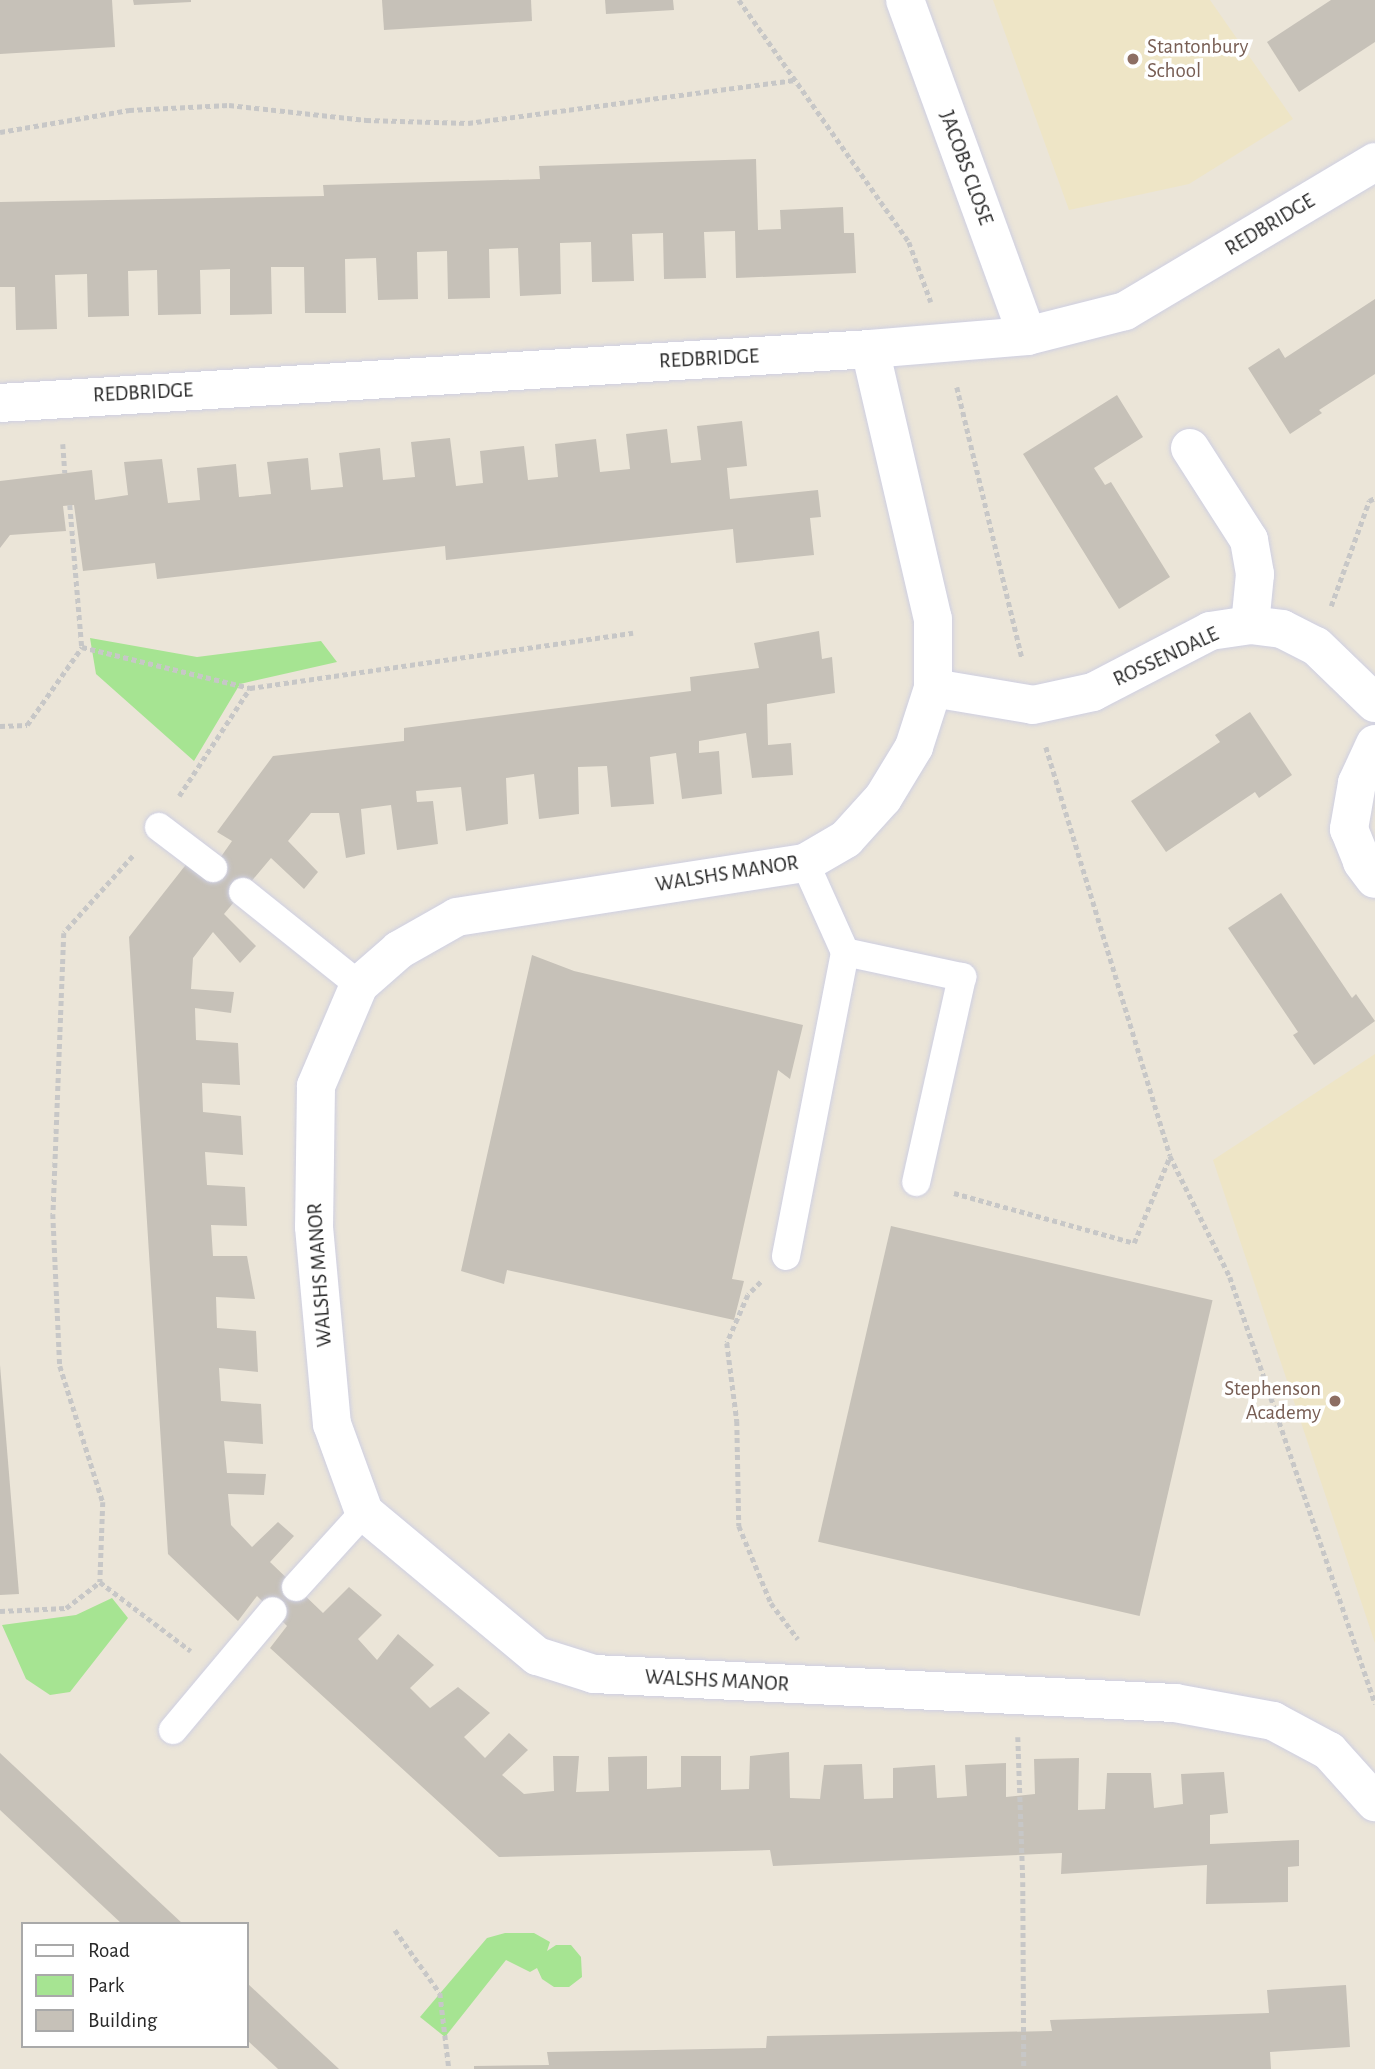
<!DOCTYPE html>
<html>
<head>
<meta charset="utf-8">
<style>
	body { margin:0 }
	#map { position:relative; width:1375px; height:2069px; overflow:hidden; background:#ebe5d8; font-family:"Alegreya Sans",sans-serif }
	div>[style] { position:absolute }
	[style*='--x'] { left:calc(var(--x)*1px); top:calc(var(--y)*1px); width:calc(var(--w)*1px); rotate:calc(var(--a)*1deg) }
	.education>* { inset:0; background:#eee5c6 }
	.green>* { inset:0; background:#a6e492 }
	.building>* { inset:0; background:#c6c1b8; transform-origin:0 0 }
	.path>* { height:4.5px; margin-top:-2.25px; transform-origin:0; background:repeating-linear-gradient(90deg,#c7c7c7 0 5px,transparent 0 8.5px) }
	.roads { filter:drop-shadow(0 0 2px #cecfe2) drop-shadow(0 0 2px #cecfe2) }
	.service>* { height:28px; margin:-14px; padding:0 14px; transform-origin:14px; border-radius:14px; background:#fff }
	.minor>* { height:38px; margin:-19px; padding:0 19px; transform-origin:19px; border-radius:19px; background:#fff }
	.dots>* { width:19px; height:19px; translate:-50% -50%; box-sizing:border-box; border:4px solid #fff; border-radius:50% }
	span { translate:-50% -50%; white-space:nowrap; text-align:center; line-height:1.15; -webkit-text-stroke:7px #fff; paint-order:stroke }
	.education-label { font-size:21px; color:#785e54 }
	.left { translate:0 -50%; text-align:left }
	.right { translate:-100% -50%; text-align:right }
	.street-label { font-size:21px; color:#282828 }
	.legend { position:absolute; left:21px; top:1922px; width:228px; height:126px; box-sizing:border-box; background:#fff; border:2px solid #a9a9a9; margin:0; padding:9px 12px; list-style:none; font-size:21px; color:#282828 }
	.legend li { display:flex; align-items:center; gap:14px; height:35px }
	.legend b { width:35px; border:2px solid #a9a9a9 }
</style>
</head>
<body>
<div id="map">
	<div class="education">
		<div style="clip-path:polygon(993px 0,1210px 0,1293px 119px,1189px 184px,1069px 210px)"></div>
		<div style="clip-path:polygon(1375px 1054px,1375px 1643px,1213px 1160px)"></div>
	</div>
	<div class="green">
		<div style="clip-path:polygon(90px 638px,197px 657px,321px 641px,337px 662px,240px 684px,194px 761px,96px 674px)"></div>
		<div style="clip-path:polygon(112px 1598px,128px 1618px,70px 1692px,50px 1695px,26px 1679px,2px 1625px,76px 1615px)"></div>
		<div style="clip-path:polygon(505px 1933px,534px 1933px,550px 1942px,547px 1951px,556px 1945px,571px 1945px,581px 1957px,582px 1977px,569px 1987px,554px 1987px,542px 1979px,537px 1968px,530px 1972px,506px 1960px,445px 2037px,420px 2017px,487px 1938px)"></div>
	</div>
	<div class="building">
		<div style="clip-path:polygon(0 0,112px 0,115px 47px,0 54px)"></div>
		<div style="clip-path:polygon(133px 0,191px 0,191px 2px,134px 5px)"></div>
		<div style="clip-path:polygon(382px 0,531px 0,532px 21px,384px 30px)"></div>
		<div style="clip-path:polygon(605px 0,673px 0,674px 10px,606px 14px)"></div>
		<div style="clip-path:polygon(1331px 0,1375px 0,1375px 42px,1299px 92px,1267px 42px)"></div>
		<div style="clip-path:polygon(756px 159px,758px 230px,781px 229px,780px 210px,843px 207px,844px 233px,854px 233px,856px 273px,736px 278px,735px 231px,704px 232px,706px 278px,664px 279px,663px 233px,632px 234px,634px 281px,592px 282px,591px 242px,560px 243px,561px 294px,520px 296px,518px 248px,489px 249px,490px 298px,448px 299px,447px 251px,417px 252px,418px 299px,378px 300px,376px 258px,345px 259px,346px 313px,305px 313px,304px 267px,271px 267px,272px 314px,230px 315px,230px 269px,200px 270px,201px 314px,158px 315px,157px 270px,128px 271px,129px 316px,88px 317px,87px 274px,55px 275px,57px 329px,16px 330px,15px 287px,0 287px,0 202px,324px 196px,323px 185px,540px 179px,539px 166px)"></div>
		<div style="clip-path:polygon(1375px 299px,1375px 374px,1319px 410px,1322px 413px,1290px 434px,1248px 368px,1279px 348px,1285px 358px)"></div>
		<div style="clip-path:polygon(1117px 395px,1143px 437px,1094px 468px,1105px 485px,1111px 482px,1170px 577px,1119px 609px,1023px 454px)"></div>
		<div style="clip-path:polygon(742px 421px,747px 466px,727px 468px,730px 499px,818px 490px,821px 517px,810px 518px,814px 555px,736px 563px,733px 529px,446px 560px,445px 546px,157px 579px,155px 563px,83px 571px,74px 505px,63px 506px,66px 531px,10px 535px,0 548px,0 481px,92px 470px,95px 500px,128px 495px,124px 462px,162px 459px,168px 503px,200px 500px,197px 468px,236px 464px,239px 497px,271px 494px,267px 462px,308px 458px,311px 490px,343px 487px,339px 453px,380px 448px,383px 480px,415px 477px,411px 442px,450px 438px,456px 486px,483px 483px,480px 451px,524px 446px,528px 480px,558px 477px,555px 444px,596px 439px,600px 472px,630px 469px,626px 434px,667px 429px,671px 463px,701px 460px,697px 426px)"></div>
		<div style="clip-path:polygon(819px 631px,822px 659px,832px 657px,835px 693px,767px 704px,768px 745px,791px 743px,793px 775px,752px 778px,746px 733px,699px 741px,699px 753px,719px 751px,722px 794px,682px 799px,676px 753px,650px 757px,654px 804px,611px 807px,607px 766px,578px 767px,579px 814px,539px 819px,534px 774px,506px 778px,508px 824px,466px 831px,461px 787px,416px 791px,417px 802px,433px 801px,438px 844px,397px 850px,391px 805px,361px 809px,365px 854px,346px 858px,339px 813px,311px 813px,288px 841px,318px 872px,304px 889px,271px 858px,224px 914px,256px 946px,240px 963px,213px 932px,193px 958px,191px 989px,234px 992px,231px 1013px,195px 1008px,196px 1040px,238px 1043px,240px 1085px,202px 1083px,203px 1112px,241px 1116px,243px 1155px,205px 1152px,207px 1185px,245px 1187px,247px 1226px,211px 1225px,213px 1256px,247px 1256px,255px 1299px,216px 1297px,217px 1328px,256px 1331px,258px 1372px,219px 1368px,221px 1401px,261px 1404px,263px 1444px,224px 1441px,227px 1473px,266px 1474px,264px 1495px,228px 1494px,231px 1525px,252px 1547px,278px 1522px,294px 1536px,270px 1562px,323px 1613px,349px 1587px,382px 1615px,358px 1639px,377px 1660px,398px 1634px,434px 1665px,410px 1688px,430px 1708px,458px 1687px,490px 1713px,464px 1737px,485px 1758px,509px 1733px,528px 1750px,502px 1775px,524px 1794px,554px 1791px,553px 1756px,579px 1756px,576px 1792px,609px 1791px,608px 1757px,647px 1756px,647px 1789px,681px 1787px,681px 1756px,721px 1756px,721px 1790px,749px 1789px,750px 1756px,789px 1752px,790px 1798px,820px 1799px,824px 1765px,862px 1764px,864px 1799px,893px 1798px,893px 1768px,935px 1765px,937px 1798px,967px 1796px,965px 1765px,1006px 1763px,1006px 1797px,1035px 1794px,1034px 1759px,1079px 1758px,1078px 1810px,1105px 1809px,1107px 1773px,1151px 1773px,1154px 1808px,1183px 1804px,1181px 1774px,1224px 1772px,1228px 1813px,1210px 1815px,1210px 1844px,1299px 1840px,1299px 1866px,1288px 1867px,1288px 1902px,1206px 1904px,1207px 1865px,1061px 1874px,1062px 1853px,773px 1866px,770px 1850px,499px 1857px,270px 1648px,287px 1626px,257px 1596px,238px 1621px,168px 1554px,129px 937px,188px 862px,206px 878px,232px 841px,217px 832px,273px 756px,404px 741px,404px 728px,691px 691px,690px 677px,759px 668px,754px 643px)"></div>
		<div style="clip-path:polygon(1250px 712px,1292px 775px,1259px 798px,1255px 792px,1166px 852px,1131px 801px,1220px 742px,1215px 735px)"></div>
		<div style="clip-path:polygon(1281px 893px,1352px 998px,1356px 994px,1375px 1021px,1314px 1065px,1293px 1035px,1298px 1032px,1228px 928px)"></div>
		<div style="clip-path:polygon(532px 955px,574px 971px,803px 1025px,790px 1079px,778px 1070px,732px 1279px,744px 1281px,734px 1320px,507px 1270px,504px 1284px,461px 1271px)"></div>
		<div style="left:891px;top:1226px;width:330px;height:324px;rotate:13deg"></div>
		<div style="clip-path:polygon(0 1365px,19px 1594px,0 1595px)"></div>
		<div style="clip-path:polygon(0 1753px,183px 1924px,122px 1924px,0 1810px)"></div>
		<div style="clip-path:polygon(247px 1983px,339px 2069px,278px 2069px,247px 2040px)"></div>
		<div style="clip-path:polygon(1346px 1985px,1350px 2047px,1270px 2052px,1271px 2069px,474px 2069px,474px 2066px,549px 2065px,547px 2052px,766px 2048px,767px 2036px,1052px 2031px,1050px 2020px,1269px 2013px,1267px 1990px)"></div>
	</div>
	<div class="path">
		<div style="--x:739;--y:0;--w:296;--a:54.9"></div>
		<div style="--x:909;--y:242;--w:64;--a:69.9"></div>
		<div style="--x:0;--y:132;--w:131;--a:-9.7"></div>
		<div style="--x:129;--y:110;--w:100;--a:-2.9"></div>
		<div style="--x:229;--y:105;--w:138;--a:6.2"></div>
		<div style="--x:366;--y:120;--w:102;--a:1.7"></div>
		<div style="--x:468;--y:123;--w:330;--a:-7.5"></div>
		<div style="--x:957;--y:387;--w:279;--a:76.5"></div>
		<div style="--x:63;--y:444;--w:29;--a:86"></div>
		<div style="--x:70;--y:505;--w:143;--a:85.2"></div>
		<div style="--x:1331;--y:606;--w:112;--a:-70.1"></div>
		<div style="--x:1369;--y:501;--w:7;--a:-27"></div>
		<div style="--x:0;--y:726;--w:27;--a:-2"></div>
		<div style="--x:27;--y:725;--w:95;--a:-54.8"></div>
		<div style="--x:82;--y:647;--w:173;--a:13.7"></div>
		<div style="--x:1046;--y:747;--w:427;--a:73.1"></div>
		<div style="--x:1170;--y:1156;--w:135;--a:63.6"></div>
		<div style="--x:1230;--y:1277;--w:451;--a:71.2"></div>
		<div style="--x:179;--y:796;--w:129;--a:-56.7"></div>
		<div style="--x:250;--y:688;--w:387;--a:-8.2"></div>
		<div style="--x:133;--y:856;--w:103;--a:131.9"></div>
		<div style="--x:64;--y:933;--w:281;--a:92.2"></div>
		<div style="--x:53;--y:1214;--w:152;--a:87.4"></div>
		<div style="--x:60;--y:1366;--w:143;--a:72.5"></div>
		<div style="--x:103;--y:1502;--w:80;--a:92.1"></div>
		<div style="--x:100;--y:1582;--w:114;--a:37.2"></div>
		<div style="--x:954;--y:1193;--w:187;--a:15.5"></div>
		<div style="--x:1134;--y:1243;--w:94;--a:-67.5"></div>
		<div style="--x:761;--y:1282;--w:18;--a:135"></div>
		<div style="--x:748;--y:1295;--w:52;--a:113.6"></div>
		<div style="--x:727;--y:1343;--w:79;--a:82.7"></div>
		<div style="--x:737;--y:1421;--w:105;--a:88.9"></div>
		<div style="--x:739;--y:1526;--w:83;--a:67.4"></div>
		<div style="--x:771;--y:1603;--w:45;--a:53.1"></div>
		<div style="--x:0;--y:1611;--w:66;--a:-2.6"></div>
		<div style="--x:66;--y:1608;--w:43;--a:-37.4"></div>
		<div style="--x:1018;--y:1737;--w:145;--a:88"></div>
		<div style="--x:1023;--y:1882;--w:187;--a:89.7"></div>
		<div style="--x:395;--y:1930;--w:77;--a:54.5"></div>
		<div style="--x:440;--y:1993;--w:77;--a:83.2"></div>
	</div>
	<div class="roads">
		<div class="service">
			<div style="--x:159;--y:827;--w:68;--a:37.2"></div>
			<div style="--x:243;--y:892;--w:149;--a:38.7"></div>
			<div style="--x:845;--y:952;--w:120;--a:12.1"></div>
			<div style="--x:962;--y:977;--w:210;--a:102.6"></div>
			<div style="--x:786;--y:1256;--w:310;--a:-79"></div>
			<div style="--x:845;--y:952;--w:98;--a:-114.2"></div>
			<div style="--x:296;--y:1587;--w:101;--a:-47.8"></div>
			<div style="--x:173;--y:1730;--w:155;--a:-50"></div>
		</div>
		<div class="minor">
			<div style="--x:905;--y:0;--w:357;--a:70"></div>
			<div style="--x:870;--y:349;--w:277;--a:76.9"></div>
			<div style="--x:933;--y:619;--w:69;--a:90"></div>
			<div style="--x:933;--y:688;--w:62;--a:107.9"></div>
			<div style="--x:914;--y:747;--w:60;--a:121.3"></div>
			<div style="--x:883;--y:798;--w:55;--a:132.1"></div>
			<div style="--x:846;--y:839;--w:48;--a:149.7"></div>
			<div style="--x:805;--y:863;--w:352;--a:171.2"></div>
			<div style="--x:457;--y:917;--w:67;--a:150.4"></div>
			<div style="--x:399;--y:950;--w:53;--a:138.8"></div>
			<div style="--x:359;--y:985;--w:110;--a:113.1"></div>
			<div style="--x:316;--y:1086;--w:141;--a:90.8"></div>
			<div style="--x:314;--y:1227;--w:198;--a:84.8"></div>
			<div style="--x:332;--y:1424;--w:94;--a:70"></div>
			<div style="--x:364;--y:1512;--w:225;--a:39.8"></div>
			<div style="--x:537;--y:1656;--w:60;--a:17.5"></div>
			<div style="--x:594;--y:1674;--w:582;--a:2.86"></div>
			<div style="--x:1175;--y:1703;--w:100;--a:10.4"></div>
			<div style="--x:1273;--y:1721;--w:64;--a:28.2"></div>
			<div style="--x:1329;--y:1751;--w:69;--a:48"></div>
			<div style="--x:0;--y:403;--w:872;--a:-3.55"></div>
			<div style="--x:870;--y:349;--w:158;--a:-4.7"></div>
			<div style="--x:1027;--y:336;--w:101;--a:-14.3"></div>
			<div style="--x:1125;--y:311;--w:291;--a:-30.8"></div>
			<div style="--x:1190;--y:448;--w:109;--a:57.3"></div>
			<div style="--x:1249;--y:540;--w:35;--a:80"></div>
			<div style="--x:1255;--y:574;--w:51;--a:95.6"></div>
			<div style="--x:933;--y:688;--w:101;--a:9.6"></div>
			<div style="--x:1033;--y:705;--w:61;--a:-12.2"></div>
			<div style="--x:1093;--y:692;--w:132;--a:-27.5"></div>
			<div style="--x:1210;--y:631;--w:40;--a:-8.5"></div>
			<div style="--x:1250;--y:625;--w:32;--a:7"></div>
			<div style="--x:1282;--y:629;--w:38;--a:27"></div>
			<div style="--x:1316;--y:646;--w:82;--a:44"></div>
			<div style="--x:1375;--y:744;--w:43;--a:114.8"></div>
			<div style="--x:1357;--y:783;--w:47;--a:99.9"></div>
			<div style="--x:1349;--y:829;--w:35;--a:68"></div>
			<div style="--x:1362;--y:862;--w:21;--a:53"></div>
		</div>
	</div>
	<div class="dots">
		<div style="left:1133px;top:59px;background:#8d6e63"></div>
		<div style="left:1335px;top:1401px;background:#8d6e63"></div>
	</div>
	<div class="education-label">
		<span class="left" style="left:1147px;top:59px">Stantonbury<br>School</span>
		<span class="right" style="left:1321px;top:1401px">Stephenson<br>Academy</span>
	</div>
	<div class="street-label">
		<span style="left:966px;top:168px;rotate:70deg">JACOBS CLOSE</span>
		<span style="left:1270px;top:225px;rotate:-31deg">REDBRIDGE</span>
		<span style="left:709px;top:359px;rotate:-3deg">REDBRIDGE</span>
		<span style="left:143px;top:393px;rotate:-3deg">REDBRIDGE</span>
		<span style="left:1166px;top:657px;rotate:-25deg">ROSSENDALE</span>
		<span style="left:727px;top:874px;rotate:-9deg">WALSHS MANOR</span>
		<span style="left:320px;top:1275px;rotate:-94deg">WALSHS MANOR</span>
		<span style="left:717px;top:1681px;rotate:3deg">WALSHS MANOR</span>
	</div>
	<ul class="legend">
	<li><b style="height:9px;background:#fff"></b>Road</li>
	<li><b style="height:19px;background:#a6e492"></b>Park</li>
	<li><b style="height:19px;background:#c6c1b8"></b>Building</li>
	</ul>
</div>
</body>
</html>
